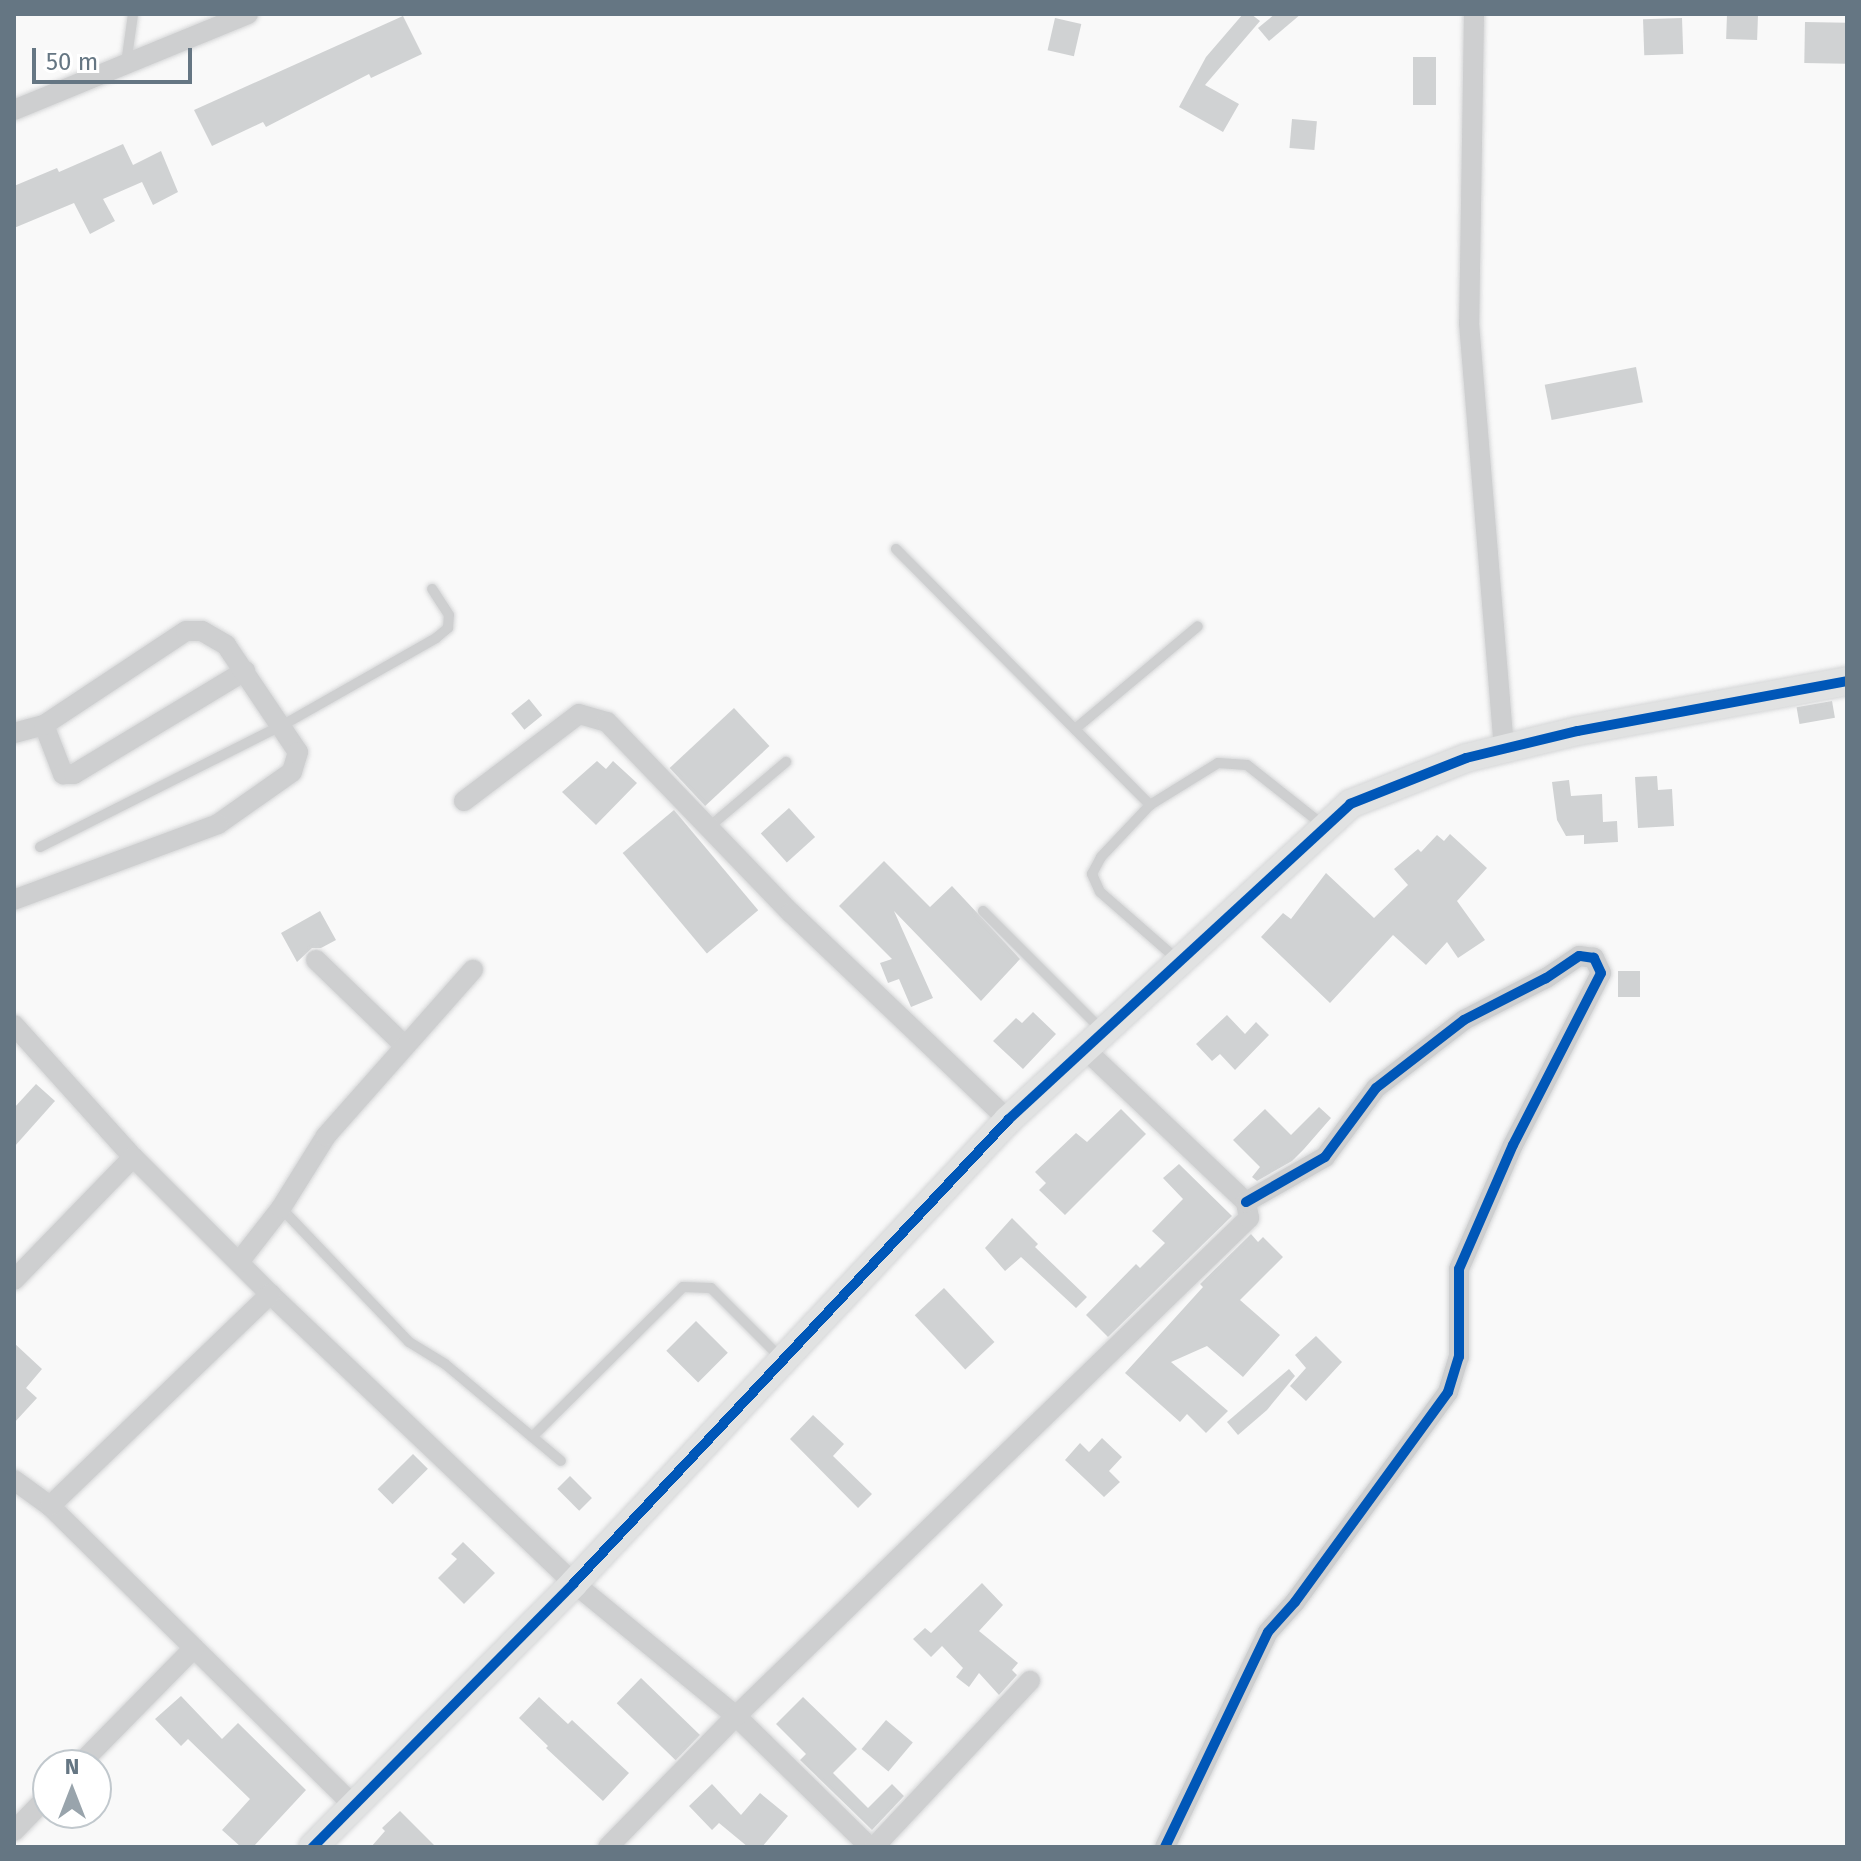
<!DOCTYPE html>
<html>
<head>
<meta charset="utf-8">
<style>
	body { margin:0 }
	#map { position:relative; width:1861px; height:1861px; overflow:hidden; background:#f9f9f9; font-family:"Fira Sans",sans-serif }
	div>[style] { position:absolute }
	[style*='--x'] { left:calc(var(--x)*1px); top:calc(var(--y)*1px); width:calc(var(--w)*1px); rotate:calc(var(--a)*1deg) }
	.building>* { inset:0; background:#d0d2d3; transform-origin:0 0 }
	.roads { filter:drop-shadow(0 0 2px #d5d6d7) drop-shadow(0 0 2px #d5d6d7) }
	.lane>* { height:10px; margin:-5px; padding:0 5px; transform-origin:5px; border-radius:5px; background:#cecfd0 }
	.street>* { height:20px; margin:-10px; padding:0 10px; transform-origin:10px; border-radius:10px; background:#cecfd0 }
	.secondary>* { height:28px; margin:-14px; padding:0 14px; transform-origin:14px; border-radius:14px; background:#e1e2e2 }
	.cycleway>* { height:10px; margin:-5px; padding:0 5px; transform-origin:5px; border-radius:5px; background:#0057b8 }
	span { translate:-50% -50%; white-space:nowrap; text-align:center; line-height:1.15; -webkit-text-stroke:8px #fff; paint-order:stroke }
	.frame { position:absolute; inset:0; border:16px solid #657683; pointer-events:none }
	.north { position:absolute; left:32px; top:1749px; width:80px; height:80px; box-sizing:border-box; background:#fff; border:2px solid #c1c8cd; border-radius:50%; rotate:0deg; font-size:22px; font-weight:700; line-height:32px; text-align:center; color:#657683 }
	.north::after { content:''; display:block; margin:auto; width:28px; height:36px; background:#99a4ac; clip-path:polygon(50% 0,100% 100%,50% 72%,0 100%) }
	.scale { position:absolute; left:32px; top:48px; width:160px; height:36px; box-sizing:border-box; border:4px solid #657683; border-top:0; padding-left:10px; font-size:24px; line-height:28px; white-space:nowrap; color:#657683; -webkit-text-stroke:6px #fff; paint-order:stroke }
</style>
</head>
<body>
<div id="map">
	<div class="building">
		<div style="clip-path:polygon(1243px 14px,1251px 14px,1260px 21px,1205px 85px,1239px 104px,1223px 132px,1179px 107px,1206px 57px)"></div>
		<div style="clip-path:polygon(1275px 14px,1301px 14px,1269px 41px,1258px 28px)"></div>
		<div style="left:1727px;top:14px;width:31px;height:25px;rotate:2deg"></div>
		<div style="clip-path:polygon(403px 16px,422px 54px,371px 78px,369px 74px,266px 127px,263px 122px,212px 146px,194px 110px)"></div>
		<div style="left:1055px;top:18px;width:27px;height:33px;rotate:13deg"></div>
		<div style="left:1682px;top:18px;width:36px;height:39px;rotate:88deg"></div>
		<div style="left:1805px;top:22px;width:42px;height:41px;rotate:1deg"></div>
		<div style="left:1413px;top:57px;width:23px;height:48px"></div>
		<div style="left:1292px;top:119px;width:25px;height:29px;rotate:5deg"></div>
		<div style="clip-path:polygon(123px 144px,133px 165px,161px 151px,178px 192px,153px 205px,142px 182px,103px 199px,115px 221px,90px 234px,74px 203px,14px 228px,14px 186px,57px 168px,59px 172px)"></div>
		<div style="left:1636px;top:367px;width:36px;height:93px;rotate:79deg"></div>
		<div style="left:529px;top:699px;width:21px;height:23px;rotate:51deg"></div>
		<div style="left:1832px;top:701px;width:17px;height:36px;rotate:80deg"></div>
		<div style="left:734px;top:708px;width:52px;height:88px;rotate:47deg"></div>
		<div style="clip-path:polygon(597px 761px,606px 769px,613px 761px,637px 783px,596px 825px,562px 792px)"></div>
		<div style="clip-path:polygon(1657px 776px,1658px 790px,1672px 789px,1674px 826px,1638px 828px,1635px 777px)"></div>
		<div style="clip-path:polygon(1569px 780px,1571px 796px,1602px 794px,1603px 822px,1617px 821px,1618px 842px,1584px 844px,1584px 835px,1566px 836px,1557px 820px,1552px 782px)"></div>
		<div style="left:789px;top:808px;width:39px;height:38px;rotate:48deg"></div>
		<div style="left:674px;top:810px;width:131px;height:67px;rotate:50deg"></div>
		<div style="clip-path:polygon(1450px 834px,1487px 868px,1457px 901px,1485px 940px,1458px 958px,1447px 942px,1426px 965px,1393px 935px,1330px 1003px,1261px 937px,1283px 913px,1291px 919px,1326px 873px,1374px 918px,1408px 885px,1394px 869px,1418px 849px,1421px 852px,1437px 835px,1444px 841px)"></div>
		<div style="clip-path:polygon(884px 861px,930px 907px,952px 886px,1020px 959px,981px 1001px,894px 911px,933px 998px,911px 1007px,899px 979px,888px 983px,880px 963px,892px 959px,839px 906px)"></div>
		<div style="clip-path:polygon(320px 911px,336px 940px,321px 948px,312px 948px,297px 962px,281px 933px)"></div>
		<div style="left:1618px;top:971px;width:22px;height:26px"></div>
		<div style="clip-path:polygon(1033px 1012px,1056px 1034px,1023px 1069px,993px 1041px,1016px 1018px,1022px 1023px)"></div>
		<div style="clip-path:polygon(1227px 1015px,1245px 1034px,1256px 1022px,1269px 1035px,1235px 1070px,1220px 1054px,1212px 1061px,1196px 1044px)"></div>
		<div style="clip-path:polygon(36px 1084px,55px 1101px,14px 1147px,14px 1108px)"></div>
		<div style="clip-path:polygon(1319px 1107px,1331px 1118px,1304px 1149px,1292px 1161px,1257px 1181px,1252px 1177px,1260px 1167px,1233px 1140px,1265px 1109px,1291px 1135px)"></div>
		<div style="clip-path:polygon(1121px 1109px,1146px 1134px,1065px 1215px,1039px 1190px,1046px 1183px,1035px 1172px,1076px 1133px,1087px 1142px)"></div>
		<div style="clip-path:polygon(1179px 1164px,1232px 1216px,1108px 1337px,1086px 1315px,1136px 1264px,1140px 1268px,1165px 1243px,1152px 1231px,1183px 1199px,1163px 1178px)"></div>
		<div style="clip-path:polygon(1012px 1218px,1038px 1244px,1035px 1247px,1087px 1297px,1076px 1308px,1021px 1257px,1005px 1271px,985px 1248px)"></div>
		<div style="clip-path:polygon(1251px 1234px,1258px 1242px,1263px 1237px,1283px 1257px,1240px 1300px,1280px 1335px,1243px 1377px,1207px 1346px,1171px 1362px,1228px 1411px,1206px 1433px,1187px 1414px,1180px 1422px,1125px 1373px,1203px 1287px,1200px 1284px)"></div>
		<div style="left:944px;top:1288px;width:74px;height:40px;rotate:47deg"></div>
		<div style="left:696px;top:1321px;width:45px;height:42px;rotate:45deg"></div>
		<div style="clip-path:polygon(1316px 1336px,1342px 1362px,1306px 1401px,1290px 1386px,1306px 1368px,1295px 1355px)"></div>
		<div style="clip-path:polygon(14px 1343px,42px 1369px,26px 1388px,37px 1398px,14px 1423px)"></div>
		<div style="clip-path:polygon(1289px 1369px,1295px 1376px,1267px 1410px,1238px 1435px,1227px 1422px)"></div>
		<div style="clip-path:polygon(813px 1415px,844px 1444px,833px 1456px,872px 1494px,858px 1508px,790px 1439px)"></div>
		<div style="clip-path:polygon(1102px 1438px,1122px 1457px,1109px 1471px,1120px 1482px,1104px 1497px,1065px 1460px,1080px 1443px,1089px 1452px)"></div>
		<div style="left:413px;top:1454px;width:21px;height:50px;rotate:45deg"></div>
		<div style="left:570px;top:1476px;width:31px;height:18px;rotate:45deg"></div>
		<div style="clip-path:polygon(463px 1542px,495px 1573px,464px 1604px,438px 1578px,457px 1559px,451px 1554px)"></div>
		<div style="clip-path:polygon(982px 1583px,1003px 1605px,979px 1631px,1018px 1663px,1012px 1670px,1017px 1675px,999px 1695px,979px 1673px,969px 1687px,956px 1677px,963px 1668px,942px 1646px,931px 1657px,913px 1639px,925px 1628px,931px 1633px)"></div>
		<div style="left:641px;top:1678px;width:82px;height:35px;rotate:44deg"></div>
		<div style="clip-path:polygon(181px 1696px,222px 1739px,238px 1723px,306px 1790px,253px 1847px,241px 1847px,222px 1830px,250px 1799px,188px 1739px,181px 1746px,155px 1719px)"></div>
		<div style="clip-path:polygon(539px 1697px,568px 1724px,572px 1720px,629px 1773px,603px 1801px,546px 1748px,548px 1746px,519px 1718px)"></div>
		<div style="clip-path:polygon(803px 1697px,857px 1749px,833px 1773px,868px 1808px,892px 1784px,904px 1796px,872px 1830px,800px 1760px,806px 1754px,776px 1724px)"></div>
		<div style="left:886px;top:1720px;width:35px;height:38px;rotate:40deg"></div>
		<div style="clip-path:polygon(712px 1784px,741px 1815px,760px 1793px,788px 1816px,762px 1847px,748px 1847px,719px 1823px,712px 1830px,689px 1806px)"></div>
		<div style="clip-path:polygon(400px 1811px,436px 1847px,371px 1847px,385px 1831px,382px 1828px)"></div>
	</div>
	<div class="roads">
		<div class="lane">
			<div style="--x:126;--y:64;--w:50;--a:-82"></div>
			<div style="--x:896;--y:549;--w:361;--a:45.2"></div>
			<div style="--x:1075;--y:729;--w:160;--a:-39.9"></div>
			<div style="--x:709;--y:827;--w:101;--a:-40.2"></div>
			<div style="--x:40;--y:847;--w:272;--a:-26.7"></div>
			<div style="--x:283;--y:725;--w:176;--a:-29.6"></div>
			<div style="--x:436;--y:638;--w:16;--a:-40"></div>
			<div style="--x:448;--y:628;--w:13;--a:-86"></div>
			<div style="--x:449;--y:615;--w:31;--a:-123"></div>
			<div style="--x:983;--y:911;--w:170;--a:45"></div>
			<div style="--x:1178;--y:960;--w:103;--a:-138.9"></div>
			<div style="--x:1100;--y:892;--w:20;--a:-114"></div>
			<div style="--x:1092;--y:874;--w:19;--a:-62"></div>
			<div style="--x:1101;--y:857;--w:71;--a:-46.7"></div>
			<div style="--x:1150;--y:805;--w:80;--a:-31.7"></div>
			<div style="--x:1218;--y:763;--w:29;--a:4"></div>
			<div style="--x:1247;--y:765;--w:97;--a:38.3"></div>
			<div style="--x:281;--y:1208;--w:185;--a:46.3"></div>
			<div style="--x:409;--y:1342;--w:42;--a:31.4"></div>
			<div style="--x:445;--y:1364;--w:151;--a:39.9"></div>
			<div style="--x:532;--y:1437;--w:213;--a:-44.8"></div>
			<div style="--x:683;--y:1287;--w:28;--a:2"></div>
			<div style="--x:711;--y:1288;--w:100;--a:45"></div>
		</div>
		<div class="street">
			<div style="--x:1474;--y:14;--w:309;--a:90.9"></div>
			<div style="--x:1469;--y:323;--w:427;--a:85.3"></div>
			<div style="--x:14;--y:110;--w:253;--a:-22.3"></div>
			<div style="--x:44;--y:725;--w:53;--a:68.8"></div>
			<div style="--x:63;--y:774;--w:11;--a:0"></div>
			<div style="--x:74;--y:774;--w:200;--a:-31.1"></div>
			<div style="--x:14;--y:733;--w:31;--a:-15"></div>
			<div style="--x:44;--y:725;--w:170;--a:-33.5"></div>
			<div style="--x:186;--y:631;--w:16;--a:0"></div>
			<div style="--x:202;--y:631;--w:28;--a:30"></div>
			<div style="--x:226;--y:645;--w:129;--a:56.1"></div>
			<div style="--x:298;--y:752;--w:21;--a:107"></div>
			<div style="--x:292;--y:772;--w:90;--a:144.9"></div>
			<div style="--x:218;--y:824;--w:218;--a:159.6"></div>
			<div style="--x:464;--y:801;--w:144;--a:-37.1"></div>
			<div style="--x:579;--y:714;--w:29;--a:16"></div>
			<div style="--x:607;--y:722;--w:265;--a:46.1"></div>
			<div style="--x:791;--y:913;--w:300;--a:43.6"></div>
			<div style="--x:316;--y:960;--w:121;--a:44"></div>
			<div style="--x:14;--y:1025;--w:178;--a:48"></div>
			<div style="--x:133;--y:1157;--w:194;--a:45"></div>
			<div style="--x:270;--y:1294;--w:419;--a:43.6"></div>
			<div style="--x:574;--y:1583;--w:210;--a:39.4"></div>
			<div style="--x:736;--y:1716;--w:187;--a:44.4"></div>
			<div style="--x:239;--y:1262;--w:68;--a:-52.1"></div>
			<div style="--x:281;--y:1208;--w:85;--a:-58"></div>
			<div style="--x:326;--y:1136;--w:222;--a:-48.5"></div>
			<div style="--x:14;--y:1280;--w:171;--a:-45.9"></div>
			<div style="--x:14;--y:1480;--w:44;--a:35.8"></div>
			<div style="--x:50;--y:1506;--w:427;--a:44.6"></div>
			<div style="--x:50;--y:1506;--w:306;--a:-43.9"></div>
			<div style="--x:79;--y:1765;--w:164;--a:-45.5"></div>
			<div style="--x:14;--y:1831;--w:49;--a:-45.8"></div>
			<div style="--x:608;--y:1847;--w:183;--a:-45.7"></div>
			<div style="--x:736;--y:1716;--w:715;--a:-44.15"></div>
			<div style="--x:1249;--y:1218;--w:16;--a:-101"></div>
			<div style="--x:1246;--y:1202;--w:224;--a:-136.5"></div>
			<div style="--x:874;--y:1847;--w:228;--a:-46.8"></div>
			<div style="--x:1165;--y:1847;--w:238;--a:-64.4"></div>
			<div style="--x:1268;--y:1632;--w:40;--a:-48"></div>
			<div style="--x:1295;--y:1602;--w:260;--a:-53.9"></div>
			<div style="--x:1448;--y:1392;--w:37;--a:-73"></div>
			<div style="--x:1459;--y:1357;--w:88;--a:-90"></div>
			<div style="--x:1459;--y:1269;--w:135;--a:-66.5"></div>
			<div style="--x:1513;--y:1145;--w:193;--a:-62.9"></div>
			<div style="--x:1601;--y:973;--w:17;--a:-115"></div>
			<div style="--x:1594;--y:958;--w:15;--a:-172"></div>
			<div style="--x:1579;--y:956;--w:40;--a:146"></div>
			<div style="--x:1546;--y:978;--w:92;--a:152.9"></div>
			<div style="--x:1464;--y:1020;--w:111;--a:142.3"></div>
			<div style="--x:1376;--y:1088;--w:86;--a:126.5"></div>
			<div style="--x:1325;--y:1157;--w:91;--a:150.3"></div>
		</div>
		<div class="secondary">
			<div style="--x:313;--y:1847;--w:371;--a:-45.3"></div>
			<div style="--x:574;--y:1583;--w:635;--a:-46.85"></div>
			<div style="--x:1008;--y:1120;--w:466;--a:-42.7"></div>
			<div style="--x:1350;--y:804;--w:125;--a:-21.6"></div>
			<div style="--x:1466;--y:758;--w:115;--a:-13.6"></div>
			<div style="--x:1578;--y:731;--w:274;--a:-10.5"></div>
		</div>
	</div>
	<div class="cycleway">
		<div style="--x:313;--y:1847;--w:371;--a:-45.3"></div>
		<div style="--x:574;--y:1583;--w:635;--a:-46.85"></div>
		<div style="--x:1008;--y:1120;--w:466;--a:-42.7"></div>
		<div style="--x:1350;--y:804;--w:125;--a:-21.6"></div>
		<div style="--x:1466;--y:758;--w:115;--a:-13.6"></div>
		<div style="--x:1578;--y:731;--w:274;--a:-10.5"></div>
		<div style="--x:1165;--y:1847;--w:238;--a:-64.4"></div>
		<div style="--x:1268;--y:1632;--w:40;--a:-48"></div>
		<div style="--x:1295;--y:1602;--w:260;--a:-53.9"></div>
		<div style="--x:1448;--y:1392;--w:37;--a:-73"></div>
		<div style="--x:1459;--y:1357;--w:88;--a:-90"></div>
		<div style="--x:1459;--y:1269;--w:135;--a:-66.5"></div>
		<div style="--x:1513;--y:1145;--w:193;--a:-62.9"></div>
		<div style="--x:1601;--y:973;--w:17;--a:-115"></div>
		<div style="--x:1594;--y:958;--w:15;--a:-172"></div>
		<div style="--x:1579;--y:956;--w:40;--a:146"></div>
		<div style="--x:1546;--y:978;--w:92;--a:152.9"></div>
		<div style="--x:1464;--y:1020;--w:111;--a:142.3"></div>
		<div style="--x:1376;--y:1088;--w:86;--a:126.5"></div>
		<div style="--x:1325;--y:1157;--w:91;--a:150.3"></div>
	</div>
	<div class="frame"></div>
	<div class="north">N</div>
	<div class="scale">50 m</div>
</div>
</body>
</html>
